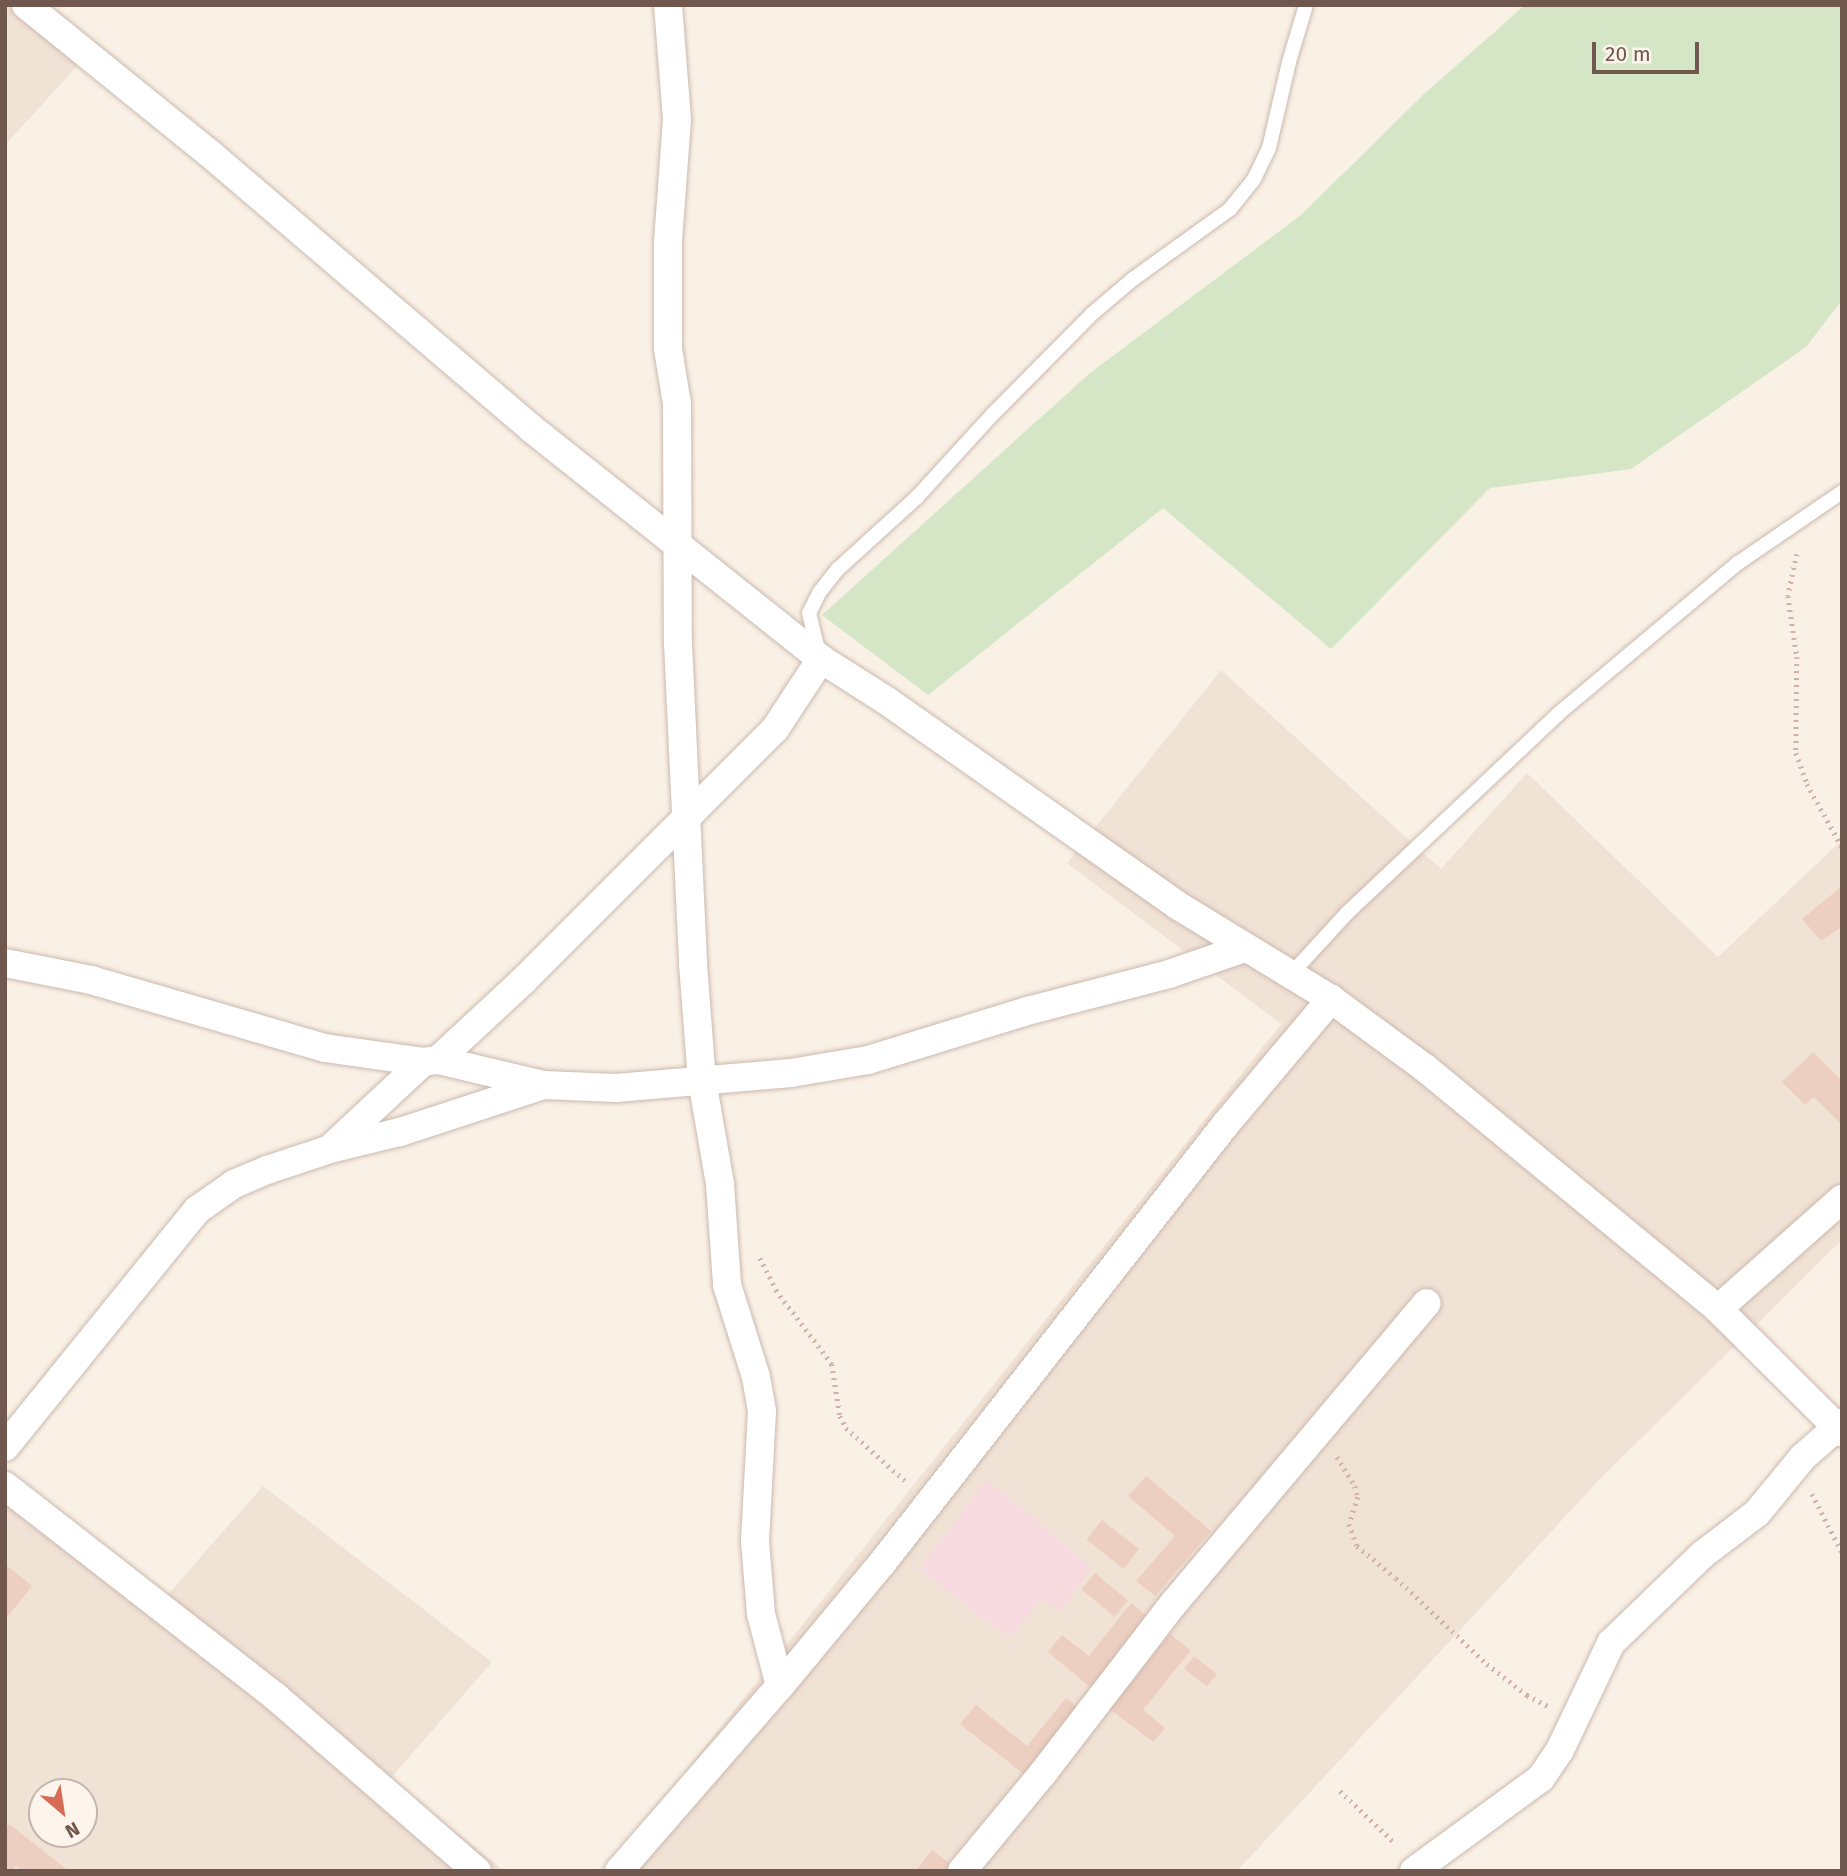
<!DOCTYPE html>
<html>
<head>
<meta charset="utf-8">
<style>
	body { margin:0 }
	#map { position:relative; width:1847px; height:1876px; overflow:hidden; background:#faf1e6; font-family:"Fira Sans",sans-serif }
	div>[style] { position:absolute }
	[style*='--x'] { left:calc(var(--x)*1px); top:calc(var(--y)*1px); width:calc(var(--w)*1px); rotate:calc(var(--a)*1deg) }
	.residential>* { inset:0; background:#f1e2d6 }
	.medical>* { inset:0; background:#f7dbe0 }
	.green>* { inset:0; background:#d5e6c6 }
	.building>* { inset:0; background:#edcfc1; transform-origin:0 0 }
	.path>* { height:4.5px; margin-top:-2.25px; transform-origin:0; background:repeating-linear-gradient(90deg,#d1b2a4 0 2px,transparent 0 7px) }
	.roads { filter:drop-shadow(0 0 2px #cbb9ae) drop-shadow(0 0 2px #cbb9ae) }
	.lane>* { height:14px; margin:-7px; padding:0 7px; transform-origin:7px; border-radius:7px; background:#fff }
	.street>* { height:28px; margin:-14px; padding:0 14px; transform-origin:14px; border-radius:14px; background:#fff }
	span { translate:-50% -50%; white-space:nowrap; text-align:center; line-height:1.15; -webkit-text-stroke:5px #fdf5ec; paint-order:stroke }
	.frame { position:absolute; inset:0; border:7px solid #71584e; pointer-events:none }
	.north { position:absolute; left:28px; top:1778px; width:70px; height:70px; box-sizing:border-box; background:#fdf5ec; border:2px solid #c5b6ad; border-radius:50%; rotate:151deg; font-size:19px; font-weight:700; line-height:28px; text-align:center; color:#71584e }
	.north::after { content:''; display:block; margin:auto; width:24px; height:32px; background:#d86b58; clip-path:polygon(50% 0,100% 100%,50% 72%,0 100%) }
	.scale { position:absolute; left:1592px; top:42px; width:107px; height:32px; box-sizing:border-box; border:4px solid #71584e; border-top:0; padding-left:9px; font-size:21px; line-height:24px; white-space:nowrap; color:#71584e; -webkit-text-stroke:5px #fdf5ec; paint-order:stroke }
</style>
</head>
<body>
<div id="map">
	<div class="residential">
		<div style="clip-path:polygon(5px 5px,16px 5px,80px 63px,5px 145px)"></div>
		<div style="clip-path:polygon(1221px 670px,1441px 869px,1527px 773px,1718px 957px,1842px 840px,1842px 1240px,1600px 1479px,1237px 1871px,606px 1871px,1281px 1024px,1067px 863px)"></div>
		<div style="clip-path:polygon(evenodd,5px 1474px,163px 1600px,263px 1486px,492px 1662px,390px 1779px,504px 1871px,5px 1871px,5px 1474px,42px 1792px,84px 1792px,84px 1834px,42px 1834px,42px 1792px)"></div>
	</div>
	<div class="medical">
		<div style="clip-path:polygon(987px 1480px,1092px 1568px,1059px 1611px,1041px 1598px,1010px 1638px,919px 1569px)"></div>
	</div>
	<div class="green">
		<div style="clip-path:polygon(1525px 5px,1842px 5px,1842px 300px,1806px 347px,1631px 469px,1490px 488px,1331px 649px,1163px 508px,928px 695px,822px 615px,1090px 373px,1301px 215px,1424px 94px)"></div>
	</div>
	<div class="building">
		<div style="clip-path:polygon(1842px 886px,1842px 927px,1821px 941px,1802px 919px)"></div>
		<div style="clip-path:polygon(1813px 1052px,1842px 1081px,1842px 1125px,1814px 1097px,1805px 1105px,1782px 1082px)"></div>
		<div style="clip-path:polygon(1146px 1476px,1211px 1531px,1155px 1596px,1136px 1581px,1175px 1536px,1128px 1496px)"></div>
		<div style="left:1102px;top:1520px;width:47px;height:25px;rotate:38deg"></div>
		<div style="clip-path:polygon(5px 1564px,32px 1586px,8px 1616px,5px 1613px)"></div>
		<div style="left:1095px;top:1573px;width:43px;height:21px;rotate:40deg"></div>
		<div style="clip-path:polygon(1131px 1603px,1152px 1620px,1095px 1691px,1048px 1652px,1062px 1635px,1089px 1656px)"></div>
		<div style="clip-path:polygon(1170px 1634px,1191px 1650px,1143px 1710px,1165px 1728px,1153px 1742px,1110px 1709px)"></div>
		<div style="left:1194px;top:1656px;width:29px;height:16px;rotate:38deg"></div>
		<div style="clip-path:polygon(1066px 1698px,1084px 1713px,1030px 1779px,960px 1724px,976px 1705px,1027px 1746px)"></div>
		<div style="clip-path:polygon(9px 1824px,69px 1871px,23px 1871px,16px 1866px,12px 1871px,5px 1871px,5px 1829px)"></div>
		<div style="clip-path:polygon(932px 1850px,952px 1865px,947px 1871px,915px 1871px)"></div>
	</div>
	<div class="path">
		<div style="--x:1797;--y:554;--w:43;--a:102.1"></div>
		<div style="--x:1788;--y:596;--w:62;--a:81.6"></div>
		<div style="--x:1797;--y:657;--w:96;--a:90.6"></div>
		<div style="--x:1796;--y:753;--w:33;--a:70"></div>
		<div style="--x:1807;--y:784;--w:72;--a:60.9"></div>
		<div style="--x:760;--y:1258;--w:36;--a:63"></div>
		<div style="--x:776;--y:1290;--w:93;--a:52.9"></div>
		<div style="--x:832;--y:1364;--w:53;--a:81.3"></div>
		<div style="--x:840;--y:1416;--w:13;--a:63"></div>
		<div style="--x:846;--y:1428;--w:79;--a:41.9"></div>
		<div style="--x:1337;--y:1457;--w:34;--a:58"></div>
		<div style="--x:1355;--y:1486;--w:11;--a:75"></div>
		<div style="--x:1358;--y:1497;--w:28;--a:108"></div>
		<div style="--x:1349;--y:1524;--w:23;--a:70"></div>
		<div style="--x:1357;--y:1546;--w:50;--a:39.4"></div>
		<div style="--x:1396;--y:1578;--w:125;--a:43.4"></div>
		<div style="--x:1487;--y:1664;--w:51;--a:37.8"></div>
		<div style="--x:1527;--y:1695;--w:24;--a:28"></div>
		<div style="--x:1812;--y:1494;--w:65;--a:62.7"></div>
		<div style="--x:1340;--y:1791;--w:77;--a:43.4"></div>
	</div>
	<div class="roads">
		<div class="lane">
			<div style="--x:819;--y:654;--w:42;--a:-103.7"></div>
			<div style="--x:809;--y:613;--w:22;--a:-63"></div>
			<div style="--x:819;--y:593;--w:31;--a:-52"></div>
			<div style="--x:838;--y:569;--w:107;--a:-42.3"></div>
			<div style="--x:917;--y:497;--w:111;--a:-47.6"></div>
			<div style="--x:992;--y:415;--w:144;--a:-45.3"></div>
			<div style="--x:1093;--y:313;--w:52;--a:-40.4"></div>
			<div style="--x:1133;--y:279;--w:120;--a:-35.8"></div>
			<div style="--x:1230;--y:209;--w:38;--a:-51"></div>
			<div style="--x:1254;--y:179;--w:34;--a:-64"></div>
			<div style="--x:1269;--y:148;--w:88;--a:-76.9"></div>
			<div style="--x:1289;--y:62;--w:59;--a:-73.4"></div>
			<div style="--x:1291;--y:974;--w:83;--a:-47.4"></div>
			<div style="--x:1347;--y:913;--w:290;--a:-43.3"></div>
			<div style="--x:1558;--y:714;--w:235;--a:-40"></div>
			<div style="--x:1738;--y:563;--w:126;--a:-34.3"></div>
		</div>
		<div class="street">
			<div style="--x:26;--y:5;--w:235;--a:39"></div>
			<div style="--x:209;--y:153;--w:425;--a:40.5"></div>
			<div style="--x:532;--y:429;--w:369;--a:38.5"></div>
			<div style="--x:821;--y:659;--w:78;--a:32.5"></div>
			<div style="--x:887;--y:701;--w:355;--a:35.1"></div>
			<div style="--x:1177;--y:905;--w:180;--a:31.4"></div>
			<div style="--x:1331;--y:999;--w:117;--a:36.3"></div>
			<div style="--x:1425;--y:1068;--w:379;--a:39.4"></div>
			<div style="--x:1718;--y:1309;--w:175;--a:44.8"></div>
			<div style="--x:668;--y:5;--w:114;--a:85.5"></div>
			<div style="--x:677;--y:119;--w:122;--a:94.2"></div>
			<div style="--x:668;--y:241;--w:108;--a:90"></div>
			<div style="--x:668;--y:349;--w:56;--a:80.7"></div>
			<div style="--x:677;--y:404;--w:239;--a:89.8"></div>
			<div style="--x:678;--y:643;--w:321;--a:87.3"></div>
			<div style="--x:693;--y:964;--w:116;--a:85.6"></div>
			<div style="--x:702;--y:1080;--w:106;--a:80.2"></div>
			<div style="--x:720;--y:1184;--w:101;--a:86"></div>
			<div style="--x:727;--y:1285;--w:96;--a:72.5"></div>
			<div style="--x:756;--y:1377;--w:35;--a:80"></div>
			<div style="--x:762;--y:1411;--w:130;--a:93.1"></div>
			<div style="--x:755;--y:1541;--w:73;--a:85.3"></div>
			<div style="--x:761;--y:1614;--w:74;--a:75.2"></div>
			<div style="--x:5;--y:963;--w:88;--a:11.2"></div>
			<div style="--x:91;--y:980;--w:244;--a:16.2"></div>
			<div style="--x:325;--y:1048;--w:99;--a:8.1"></div>
			<div style="--x:423;--y:1062;--w:15;--a:-8"></div>
			<div style="--x:438;--y:1060;--w:109;--a:13.3"></div>
			<div style="--x:544;--y:1085;--w:72;--a:2.4"></div>
			<div style="--x:616;--y:1088;--w:176;--a:-4.9"></div>
			<div style="--x:791;--y:1073;--w:78;--a:-9.6"></div>
			<div style="--x:868;--y:1060;--w:170;--a:-17.1"></div>
			<div style="--x:1031;--y:1010;--w:143;--a:-14.6"></div>
			<div style="--x:1169;--y:974;--w:80;--a:-18.9"></div>
			<div style="--x:438;--y:1060;--w:116;--a:-42.9"></div>
			<div style="--x:523;--y:981;--w:356;--a:-45"></div>
			<div style="--x:775;--y:729;--w:84;--a:-56.7"></div>
			<div style="--x:333;--y:1146;--w:123;--a:-43"></div>
			<div style="--x:1718;--y:1309;--w:166;--a:-41.6"></div>
			<div style="--x:5;--y:1447;--w:305;--a:-51"></div>
			<div style="--x:197;--y:1210;--w:45;--a:-35.1"></div>
			<div style="--x:234;--y:1184;--w:36;--a:-23"></div>
			<div style="--x:267;--y:1170;--w:66;--a:-18.4"></div>
			<div style="--x:330;--y:1149;--w:72;--a:-13.7"></div>
			<div style="--x:400;--y:1132;--w:151;--a:-18.1"></div>
			<div style="--x:5;--y:1486;--w:343;--a:37.9"></div>
			<div style="--x:276;--y:1697;--w:266;--a:40.9"></div>
			<div style="--x:619;--y:1871;--w:245;--a:-49"></div>
			<div style="--x:780;--y:1686;--w:161;--a:-50.3"></div>
			<div style="--x:883;--y:1562;--w:555;--a:-51.95"></div>
			<div style="--x:1225;--y:1125;--w:165;--a:-49.9"></div>
			<div style="--x:962;--y:1871;--w:127;--a:-50.4"></div>
			<div style="--x:1043;--y:1773;--w:215;--a:-52.4"></div>
			<div style="--x:1174;--y:1603;--w:392;--a:-49.9"></div>
			<div style="--x:1414;--y:1871;--w:157;--a:-36.2"></div>
			<div style="--x:1541;--y:1778;--w:34;--a:-56"></div>
			<div style="--x:1560;--y:1750;--w:119;--a:-64.5"></div>
			<div style="--x:1611;--y:1643;--w:127;--a:-44"></div>
			<div style="--x:1702;--y:1555;--w:69;--a:-37.4"></div>
			<div style="--x:1757;--y:1513;--w:72;--a:-50.6"></div>
			<div style="--x:1803;--y:1457;--w:52;--a:-41.1"></div>
		</div>
	</div>
	<div class="frame"></div>
	<div class="north">N</div>
	<div class="scale">20 m</div>
</div>
</body>
</html>
